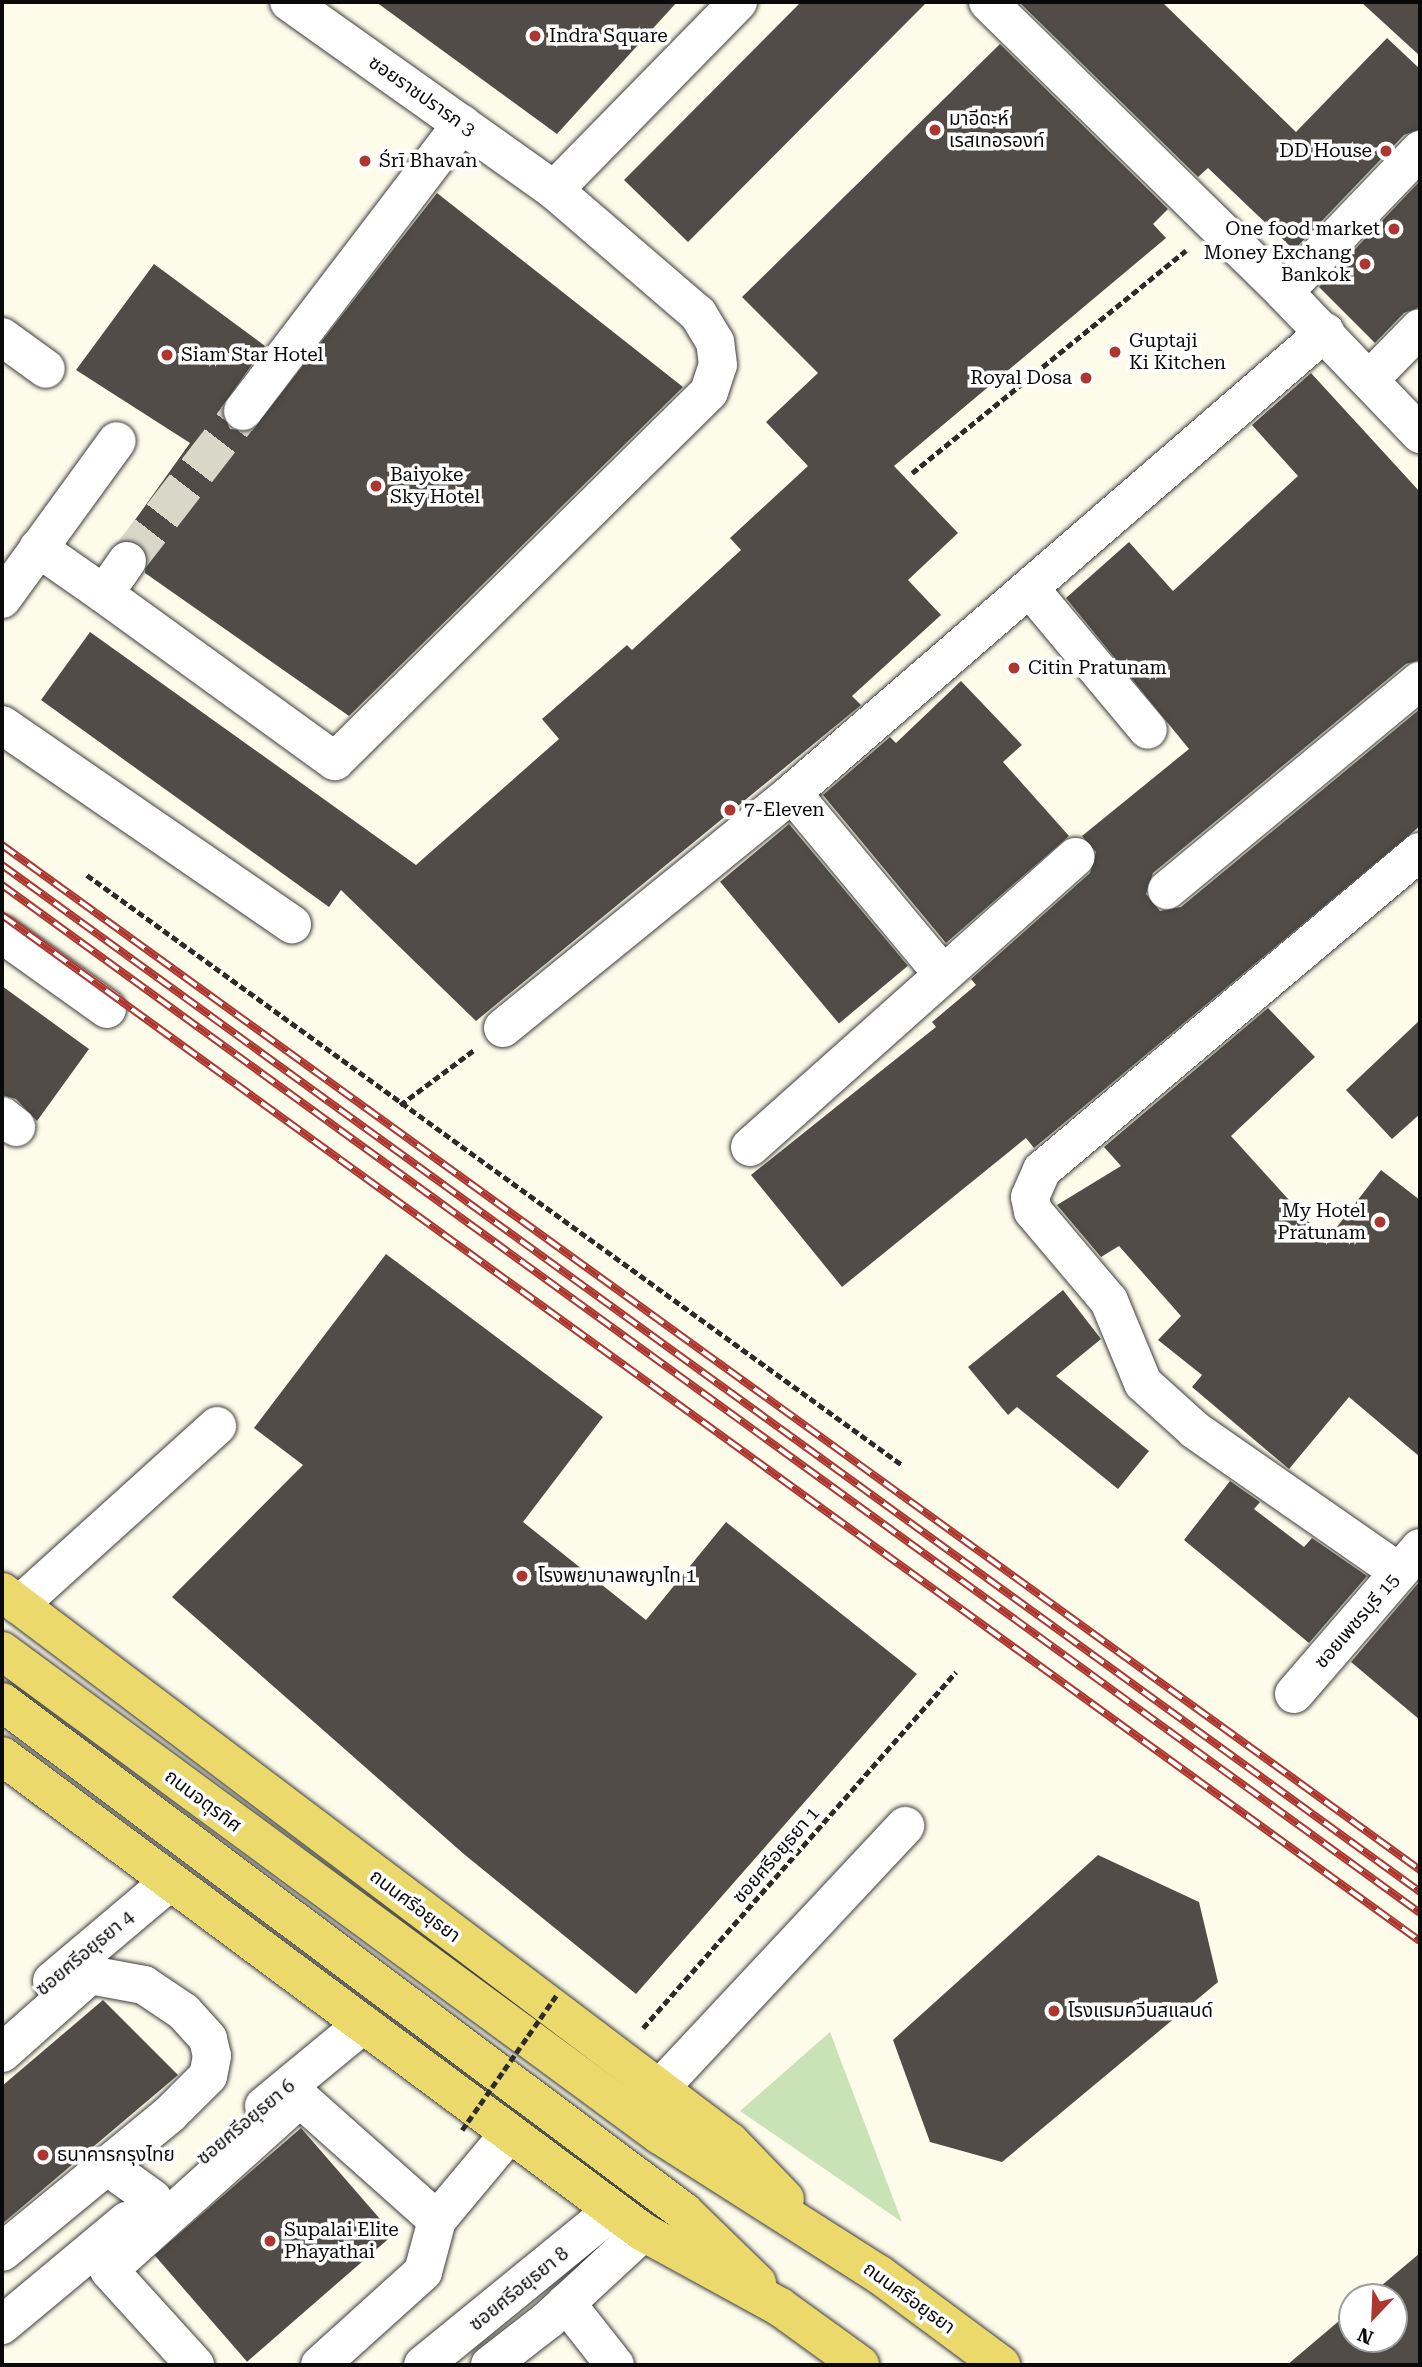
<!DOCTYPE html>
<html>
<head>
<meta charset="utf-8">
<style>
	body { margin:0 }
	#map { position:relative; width:1422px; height:2367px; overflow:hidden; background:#fdfbe9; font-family:"Roboto Serif","Noto Sans Thai",serif }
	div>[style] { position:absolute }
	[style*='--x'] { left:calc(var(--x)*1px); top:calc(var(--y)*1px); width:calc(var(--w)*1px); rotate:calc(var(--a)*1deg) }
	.green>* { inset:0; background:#c9e3b7 }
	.building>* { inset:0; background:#514c48; transform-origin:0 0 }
	.minor-tunnel>* { height:38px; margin-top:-19px; transform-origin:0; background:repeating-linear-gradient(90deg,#d9d7c8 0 38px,transparent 0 57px) }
	.path>* { height:4.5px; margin-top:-2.25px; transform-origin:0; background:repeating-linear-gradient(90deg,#2c2c2c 0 7px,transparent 0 10.5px) }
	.roads { filter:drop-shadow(0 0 2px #3d3d3d) drop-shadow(0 0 2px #3d3d3d) }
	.minor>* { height:38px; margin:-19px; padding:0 19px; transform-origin:19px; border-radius:19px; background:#fff }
	.major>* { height:38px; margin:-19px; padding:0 19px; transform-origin:19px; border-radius:19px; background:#ebd96b }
	.rail>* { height:8px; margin-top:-4px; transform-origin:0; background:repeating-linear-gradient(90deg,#fff 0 16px,#ac3730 0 32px); box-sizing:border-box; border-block:2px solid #ac3730 }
	.path-bridge>* { height:4.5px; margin-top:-2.25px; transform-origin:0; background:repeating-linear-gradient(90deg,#2c2c2c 0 7px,transparent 0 10.5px) }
	.dots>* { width:19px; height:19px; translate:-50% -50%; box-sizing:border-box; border:4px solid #fff; border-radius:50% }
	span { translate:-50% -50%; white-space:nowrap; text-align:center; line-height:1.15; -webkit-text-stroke:7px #fff; paint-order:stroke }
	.poi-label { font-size:19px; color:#0a0a0a }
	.left { translate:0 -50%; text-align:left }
	.right { translate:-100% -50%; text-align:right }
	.street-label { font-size:19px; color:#0a0a0a }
	.frame { position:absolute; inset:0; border:4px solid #0a0a0a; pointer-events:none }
	.north { position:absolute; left:1338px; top:2283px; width:70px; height:70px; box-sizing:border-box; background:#fff; border:2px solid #9d9d9d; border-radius:50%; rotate:203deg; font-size:19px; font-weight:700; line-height:28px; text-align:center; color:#0a0a0a }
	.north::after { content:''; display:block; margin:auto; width:24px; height:32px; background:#ac3730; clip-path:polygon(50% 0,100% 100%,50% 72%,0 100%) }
</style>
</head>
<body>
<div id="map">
	<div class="green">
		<div style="clip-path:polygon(830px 2032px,902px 2222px,740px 2111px)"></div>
	</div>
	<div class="building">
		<div style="clip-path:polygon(376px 2px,677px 2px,557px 134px)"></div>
		<div style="clip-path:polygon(801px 2px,927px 2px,688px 242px,624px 180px)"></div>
		<div style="clip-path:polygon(1019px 2px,1162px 2px,1296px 132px,1387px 38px,1420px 69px,1420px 129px,1404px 135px,1294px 250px,1208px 168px,1198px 177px)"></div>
		<div style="clip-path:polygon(1361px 2px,1420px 2px,1420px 56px)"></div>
		<div style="clip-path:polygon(1000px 44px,1168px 209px,1153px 224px,1166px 238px,894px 466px,958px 533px,908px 580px,941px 615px,852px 696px,861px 705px,476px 1021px,341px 890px,329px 907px,41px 700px,90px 632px,416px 865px,559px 739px,542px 719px,627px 645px,632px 650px,741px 550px,730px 538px,808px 466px,766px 422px,818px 373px,742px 297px)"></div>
		<div style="clip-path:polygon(1420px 181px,1420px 307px,1404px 313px,1375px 343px,1319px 287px)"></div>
		<div style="clip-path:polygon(437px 193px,683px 387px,349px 716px,145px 573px,146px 551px,139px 543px,120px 541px,190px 443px,76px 370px,154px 264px,265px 346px,221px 408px,230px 429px,252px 431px)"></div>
		<div style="clip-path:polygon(1311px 373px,1420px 492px,1420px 660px,1406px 664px,1153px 873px,1146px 894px,1160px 911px,1181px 907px,1420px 709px,1420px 826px,1034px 1148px,1026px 1138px,842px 1287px,751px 1175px,936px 1027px,932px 1022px,976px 985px,971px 979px,1090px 873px,1096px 852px,1082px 836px,1189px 749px,1066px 598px,1129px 542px,1173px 591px,1298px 476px,1252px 425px)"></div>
		<div style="clip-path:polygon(961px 681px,1022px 745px,1003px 762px,1069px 836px,946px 943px,823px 795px,890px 737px,896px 743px)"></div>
		<div style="left:789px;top:824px;width:185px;height:90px;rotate:50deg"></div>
		<div style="clip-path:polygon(2px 986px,89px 1049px,37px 1121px,16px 1099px,2px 1095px)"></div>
		<div style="clip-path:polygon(1268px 1008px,1315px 1057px,1231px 1136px,1326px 1241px,1381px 1170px,1420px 1200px,1420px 1457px,1349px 1397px,1289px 1469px,1192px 1387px,1202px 1375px,1158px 1340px,1181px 1316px,1119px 1246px,1101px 1257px,1057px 1205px,1121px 1166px,1104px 1147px)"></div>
		<div style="clip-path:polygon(1420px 1020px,1420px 1114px,1392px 1139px,1346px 1090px)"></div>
		<div style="clip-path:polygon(386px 1254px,603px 1417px,523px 1522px,646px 1620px,726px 1522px,917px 1674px,636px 1994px,465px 1855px,172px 1597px,303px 1465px,254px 1428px)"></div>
		<div style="clip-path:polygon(1063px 1290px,1101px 1339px,1056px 1376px,1149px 1451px,1118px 1489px,1017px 1407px,1008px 1415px,968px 1367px)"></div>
		<div style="clip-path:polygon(1230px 1481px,1260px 1502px,1254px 1509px,1304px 1547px,1312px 1538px,1367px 1576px,1309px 1643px,1184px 1540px)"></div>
		<div style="clip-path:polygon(1420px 1581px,1420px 1720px,1351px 1662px)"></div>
		<div style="clip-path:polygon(1098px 1855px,1199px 1902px,1218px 1982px,1002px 2162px,930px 2142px,893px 2040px)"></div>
		<div style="clip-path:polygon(103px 2000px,178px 2075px,2px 2224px,2px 2086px)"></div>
		<div style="left:301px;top:2128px;width:141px;height:194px;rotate:49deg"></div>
		<div style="clip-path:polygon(1420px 2253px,1420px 2365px,1287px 2365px,1352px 2310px,1352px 2339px,1394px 2339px,1394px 2297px,1368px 2297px)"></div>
	</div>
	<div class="minor-tunnel">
		<div style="--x:127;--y:561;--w:190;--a:-52.3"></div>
	</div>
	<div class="path">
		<div style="--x:912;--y:473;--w:353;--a:-39.1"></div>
		<div style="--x:87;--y:875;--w:1006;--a:35.9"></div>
		<div style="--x:400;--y:1105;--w:92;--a:-36.6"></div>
		<div style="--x:643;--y:2028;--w:474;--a:-48.7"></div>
	</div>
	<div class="roads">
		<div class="minor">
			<div style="--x:988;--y:2;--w:414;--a:44.4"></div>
			<div style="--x:1284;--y:292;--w:197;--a:46.2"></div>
			<div style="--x:554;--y:190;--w:263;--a:-45.6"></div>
			<div style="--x:1284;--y:292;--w:197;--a:-46.2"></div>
			<div style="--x:2;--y:337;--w:54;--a:36"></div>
			<div style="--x:1370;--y:379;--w:71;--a:-45.6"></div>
			<div style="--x:243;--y:411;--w:361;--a:-52.7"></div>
			<div style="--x:38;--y:548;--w:80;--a:34.9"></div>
			<div style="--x:127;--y:561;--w:40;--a:124.9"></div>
			<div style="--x:104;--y:594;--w:285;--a:35.9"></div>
			<div style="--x:335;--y:761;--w:525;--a:-44.61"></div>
			<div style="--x:709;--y:392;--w:28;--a:-72"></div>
			<div style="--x:718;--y:365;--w:23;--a:-97"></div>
			<div style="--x:715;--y:342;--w:33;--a:-121"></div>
			<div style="--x:698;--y:314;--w:190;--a:-139.3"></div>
			<div style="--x:554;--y:190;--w:325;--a:-144.6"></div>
			<div style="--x:1031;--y:590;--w:182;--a:50.1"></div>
			<div style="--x:2;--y:599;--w:195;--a:-54"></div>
			<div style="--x:2;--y:725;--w:352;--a:34.5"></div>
			<div style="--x:792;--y:793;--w:234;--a:50.2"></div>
			<div style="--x:1167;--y:890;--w:328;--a:-39.6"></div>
			<div style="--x:2;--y:934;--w:129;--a:35.5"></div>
			<div style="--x:503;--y:1028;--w:372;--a:-39.1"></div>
			<div style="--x:792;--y:793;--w:705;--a:-40.86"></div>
			<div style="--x:2;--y:1116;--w:18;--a:38"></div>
			<div style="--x:750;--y:1147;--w:436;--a:-41.7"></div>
			<div style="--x:1399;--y:1572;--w:249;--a:-145.2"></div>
			<div style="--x:1195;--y:1430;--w:70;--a:-137.9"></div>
			<div style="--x:1143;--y:1383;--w:89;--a:-112.5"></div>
			<div style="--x:1109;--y:1301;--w:118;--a:-130.2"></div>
			<div style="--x:1033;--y:1211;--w:14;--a:-102"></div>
			<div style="--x:1030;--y:1197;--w:30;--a:-66"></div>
			<div style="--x:1042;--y:1170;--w:494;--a:-40.1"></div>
			<div style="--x:19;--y:1605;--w:267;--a:-42.1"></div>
			<div style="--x:1294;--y:1694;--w:193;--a:-49.2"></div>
			<div style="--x:52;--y:1981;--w:152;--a:-40.2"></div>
			<div style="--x:2;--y:2053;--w:118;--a:-41.6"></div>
			<div style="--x:90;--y:1975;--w:55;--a:10.5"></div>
			<div style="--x:144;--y:1985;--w:48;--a:34"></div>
			<div style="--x:184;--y:2012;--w:36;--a:48"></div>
			<div style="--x:208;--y:2039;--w:17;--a:77"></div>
			<div style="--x:212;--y:2056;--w:20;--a:101"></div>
			<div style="--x:208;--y:2076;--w:54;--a:135"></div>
			<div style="--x:170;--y:2114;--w:217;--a:140.6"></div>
			<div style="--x:660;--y:2088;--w:359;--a:-46.9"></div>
			<div style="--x:264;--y:2106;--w:126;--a:-39.5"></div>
			<div style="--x:110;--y:2168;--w:53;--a:35.8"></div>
			<div style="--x:566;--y:2303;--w:79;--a:51.7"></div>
			<div style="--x:2;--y:2325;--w:163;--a:-39.8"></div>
			<div style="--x:195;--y:2365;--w:128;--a:-132.2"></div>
			<div style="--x:109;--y:2270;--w:257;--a:-42"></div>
			<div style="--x:300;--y:2098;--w:183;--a:41.7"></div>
			<div style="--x:320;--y:2365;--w:139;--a:-42.1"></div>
			<div style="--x:423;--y:2272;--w:54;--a:-74.9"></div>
			<div style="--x:437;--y:2220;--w:112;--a:-50.1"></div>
			<div style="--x:423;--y:2365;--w:245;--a:-39.2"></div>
			<div style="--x:490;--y:2365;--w:73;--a:-37.8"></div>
			<div style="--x:548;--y:2320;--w:129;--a:-42.8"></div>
		</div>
		<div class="major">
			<div style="--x:2;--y:1592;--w:912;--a:37.07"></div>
			<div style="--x:730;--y:2142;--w:79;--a:46"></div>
			<div style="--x:2;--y:1651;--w:817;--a:36.34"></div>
			<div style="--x:660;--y:2135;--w:261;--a:32.5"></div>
			<div style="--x:880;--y:2275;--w:151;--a:36.6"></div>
			<div style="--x:2;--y:1702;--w:852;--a:36.79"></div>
			<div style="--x:684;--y:2212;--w:102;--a:44.2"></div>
			<div style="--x:2;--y:1756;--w:798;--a:36.6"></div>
			<div style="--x:643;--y:2232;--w:156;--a:28.7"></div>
			<div style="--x:780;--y:2307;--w:99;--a:35.9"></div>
		</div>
	</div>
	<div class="rail">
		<div style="--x:2;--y:845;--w:1750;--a:35.86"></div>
		<div style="--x:2;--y:865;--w:1751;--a:35.91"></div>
		<div style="--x:2;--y:885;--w:1751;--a:35.94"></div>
		<div style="--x:2;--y:915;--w:1750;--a:35.89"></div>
	</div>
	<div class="path-bridge">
		<div style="--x:462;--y:2130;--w:167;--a:-55"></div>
	</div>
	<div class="dots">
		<div style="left:535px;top:36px;background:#ac3730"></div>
		<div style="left:935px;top:130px;background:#ac3730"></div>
		<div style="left:1386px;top:151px;background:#ac3730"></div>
		<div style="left:365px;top:161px;background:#ac3730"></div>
		<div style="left:1394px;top:229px;background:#ac3730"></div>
		<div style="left:1365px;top:264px;background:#ac3730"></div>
		<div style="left:1115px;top:352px;background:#ac3730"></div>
		<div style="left:167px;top:355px;background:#ac3730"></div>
		<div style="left:1086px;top:378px;background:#ac3730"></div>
		<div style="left:376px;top:486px;background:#ac3730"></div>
		<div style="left:1014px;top:668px;background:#ac3730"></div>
		<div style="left:730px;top:810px;background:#ac3730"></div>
		<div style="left:1380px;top:1222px;background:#ac3730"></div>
		<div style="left:522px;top:1576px;background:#ac3730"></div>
		<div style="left:1054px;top:2011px;background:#ac3730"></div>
		<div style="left:43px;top:2155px;background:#ac3730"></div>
		<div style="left:270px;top:2241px;background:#ac3730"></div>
	</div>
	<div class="poi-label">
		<span class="left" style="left:549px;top:36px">Indra Square</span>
		<span class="left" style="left:949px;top:130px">มาอีดะห์<br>เรสเทอรองท์</span>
		<span class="right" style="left:1372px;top:151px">DD House</span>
		<span class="left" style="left:379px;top:161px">Śrī Bhavan</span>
		<span class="right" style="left:1380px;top:229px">One food market</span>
		<span class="right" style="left:1351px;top:264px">Money Exchang<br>Bankok</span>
		<span class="left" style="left:1129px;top:352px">Guptaji<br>Ki Kitchen</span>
		<span class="left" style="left:181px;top:355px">Siam Star Hotel</span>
		<span class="right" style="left:1072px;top:378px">Royal Dosa</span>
		<span class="left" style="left:390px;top:486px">Baiyoke<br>Sky Hotel</span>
		<span class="left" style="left:1028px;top:668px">Citin Pratunam</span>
		<span class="left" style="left:744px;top:810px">7-Eleven</span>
		<span class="right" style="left:1366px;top:1222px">My Hotel<br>Pratunam</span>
		<span class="left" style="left:538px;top:1576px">โรงพยาบาลพญาไท 1</span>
		<span class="left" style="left:1068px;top:2011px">โรงแรมควีนสแลนด์</span>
		<span class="left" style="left:57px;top:2155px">ธนาคารกรุงไทย</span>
		<span class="left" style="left:284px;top:2241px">Supalai Elite<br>Phayathai</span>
	</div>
	<div class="street-label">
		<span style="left:422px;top:96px;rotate:35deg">ซอยราชปรารภ 3</span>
		<span style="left:1357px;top:1621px;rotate:-49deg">ซอยเพชรบุรี 15</span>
		<span style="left:203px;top:1801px;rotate:37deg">ถนนจตุรทิศ</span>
		<span style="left:776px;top:1855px;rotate:-49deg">ซอยศรีอยุธยา 1</span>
		<span style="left:415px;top:1906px;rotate:37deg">ถนนศรีอยุธยา</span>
		<span style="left:85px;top:1953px;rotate:-40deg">ซอยศรีอยุธยา 4</span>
		<span style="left:246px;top:2122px;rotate:-40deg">ซอยศรีอยุธยา 6</span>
		<span style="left:519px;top:2289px;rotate:-39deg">ซอยศรีอยุธยา 8</span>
		<span style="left:909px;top:2298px;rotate:36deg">ถนนศรีอยุธยา</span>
	</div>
	<div class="frame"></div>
	<div class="north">N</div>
</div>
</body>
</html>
